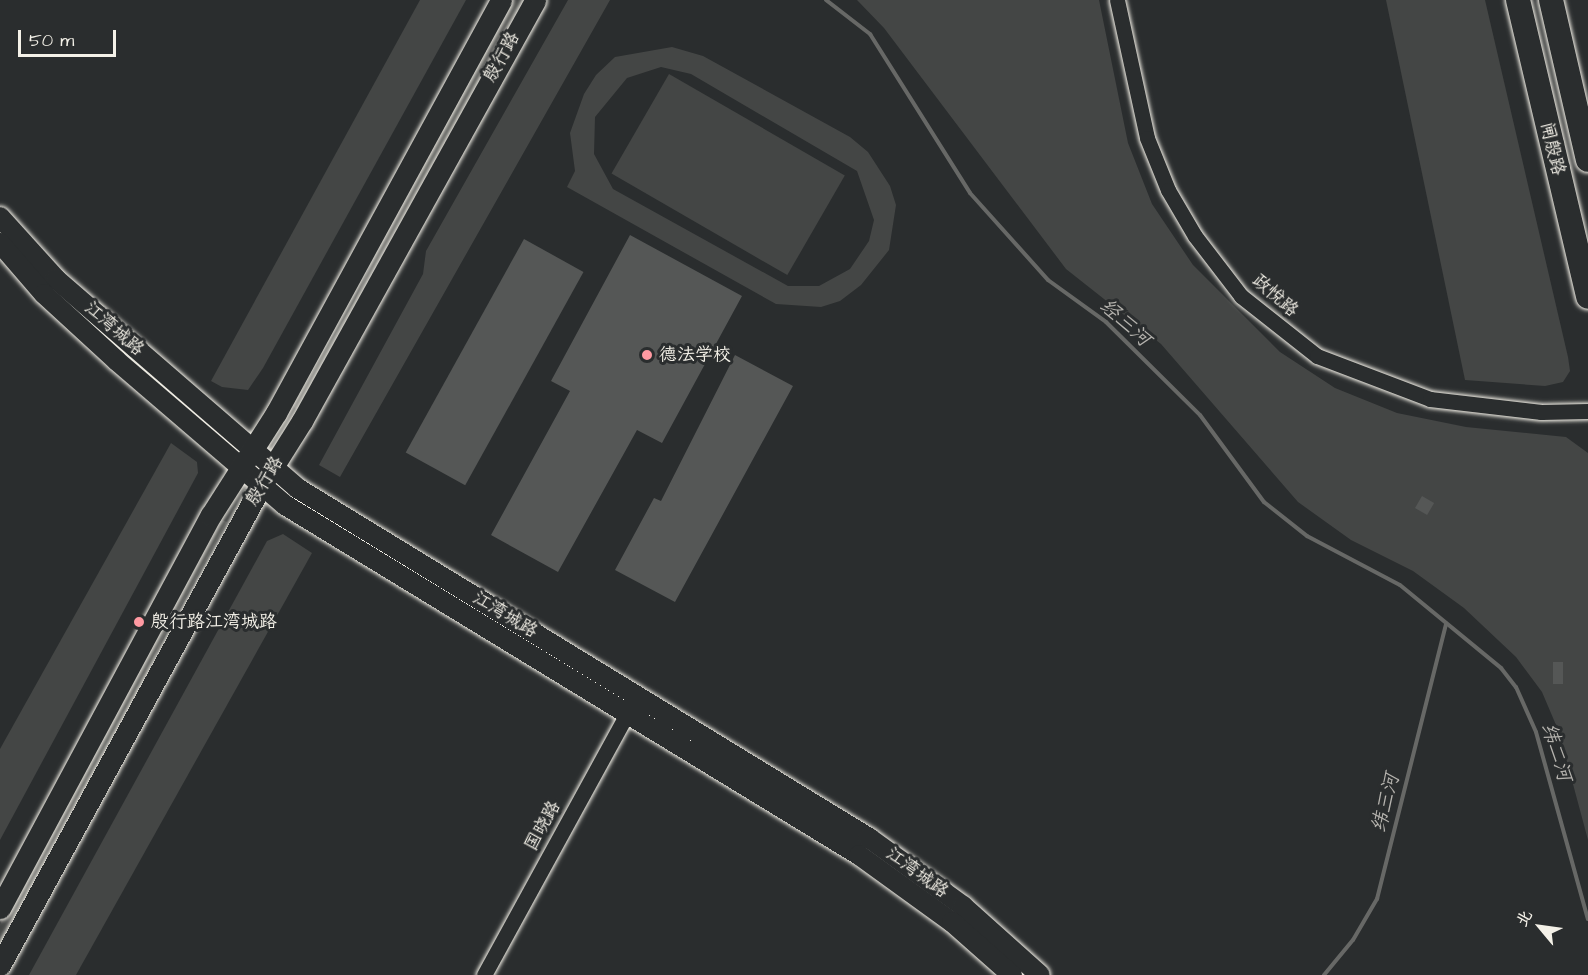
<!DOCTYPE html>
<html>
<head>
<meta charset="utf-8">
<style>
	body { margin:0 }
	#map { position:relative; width:1588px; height:975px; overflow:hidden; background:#2a2d2e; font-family:"Architects Daughter","LXGW WenKai TC",sans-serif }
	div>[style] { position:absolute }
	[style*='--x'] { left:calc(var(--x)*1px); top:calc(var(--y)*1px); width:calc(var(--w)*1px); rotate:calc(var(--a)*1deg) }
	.green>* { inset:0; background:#444645; transform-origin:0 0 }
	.stream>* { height:4px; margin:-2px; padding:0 2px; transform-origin:2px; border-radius:2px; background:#676866 }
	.building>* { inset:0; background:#555756; transform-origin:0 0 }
	.roads { filter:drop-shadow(0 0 2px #f4f1e8) drop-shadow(0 0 2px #f4f1e8) }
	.minor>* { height:15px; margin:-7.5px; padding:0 7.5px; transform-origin:7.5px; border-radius:7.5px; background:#2a2d2e }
	.tertiary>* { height:20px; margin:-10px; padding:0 10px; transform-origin:10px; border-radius:10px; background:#2a2d2e }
	.secondary>* { height:21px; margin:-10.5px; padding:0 10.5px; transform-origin:10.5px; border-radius:10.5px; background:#2a2d2e }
	.primary>* { height:24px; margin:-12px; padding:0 12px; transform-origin:12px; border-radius:12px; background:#2a2d2e }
	.dots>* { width:16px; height:16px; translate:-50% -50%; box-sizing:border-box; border:3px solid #2a2d2e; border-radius:50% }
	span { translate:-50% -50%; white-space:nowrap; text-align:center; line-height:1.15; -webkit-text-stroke:6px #2a2d2e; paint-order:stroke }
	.street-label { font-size:18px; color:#f4f1e8 }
	.poi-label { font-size:18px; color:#f4f1e8 }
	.left { translate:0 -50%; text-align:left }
	.water-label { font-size:20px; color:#b5b3ae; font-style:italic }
	.north { position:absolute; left:1510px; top:897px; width:60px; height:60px; -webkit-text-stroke:4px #2a2d2e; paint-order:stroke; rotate:299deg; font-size:16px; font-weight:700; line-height:24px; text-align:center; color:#f4f1e8 }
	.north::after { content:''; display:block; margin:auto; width:21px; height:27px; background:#f4f1e8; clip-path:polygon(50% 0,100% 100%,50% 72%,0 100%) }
	.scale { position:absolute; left:18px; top:30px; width:98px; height:27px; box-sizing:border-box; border:3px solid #f4f1e8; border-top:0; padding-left:8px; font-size:18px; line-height:21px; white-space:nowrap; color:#f4f1e8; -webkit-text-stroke:4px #2a2d2e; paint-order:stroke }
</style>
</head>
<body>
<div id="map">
	<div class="green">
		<div style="clip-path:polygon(420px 0,466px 0,263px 368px,248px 390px,222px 387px,211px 381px)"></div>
		<div style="clip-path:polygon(512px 0,527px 0,297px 410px,293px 406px,354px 302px,400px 199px)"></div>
		<div style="clip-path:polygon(568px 0,610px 0,340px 477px,319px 465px,423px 274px,426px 251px)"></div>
		<div style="clip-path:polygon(857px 0,1099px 0,1128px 143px,1152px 204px,1193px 265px,1280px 352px,1335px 388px,1397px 413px,1466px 427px,1566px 437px,1588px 453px,1588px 840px,1559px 732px,1542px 692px,1516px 657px,1464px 608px,1413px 571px,1351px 540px,1298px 502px,1161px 344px,1066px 269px,884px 28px)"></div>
		<div style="clip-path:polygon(1386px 0,1485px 0,1568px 357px,1570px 371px,1563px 382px,1545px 386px,1465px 380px)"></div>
		<div style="clip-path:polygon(evenodd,672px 47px,703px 56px,850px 137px,868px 152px,890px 186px,896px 205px,889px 250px,861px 285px,840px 301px,821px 307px,776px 304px,567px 187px,575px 171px,570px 133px,584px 94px,596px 75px,615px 57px,672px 47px,661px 67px,691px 74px,857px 171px,874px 220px,869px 241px,850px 269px,819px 286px,788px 286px,613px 189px,594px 154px,595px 117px,627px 78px,661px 67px)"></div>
		<div style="left:669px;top:74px;width:203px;height:115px;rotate:30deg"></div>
		<div style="clip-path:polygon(171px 443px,197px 462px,198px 473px,0 840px,0 749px)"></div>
		<div style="clip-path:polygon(222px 520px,227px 522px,162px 640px,136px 700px,0 947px,0 924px,6px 911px)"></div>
		<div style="clip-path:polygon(283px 534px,312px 553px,76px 975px,29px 975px,267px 541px)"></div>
	</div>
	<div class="stream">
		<div style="--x:826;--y:0;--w:56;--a:37.7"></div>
		<div style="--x:870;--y:34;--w:188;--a:57.8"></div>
		<div style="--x:970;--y:193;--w:117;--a:48.1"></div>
		<div style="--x:1048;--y:280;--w:72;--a:35.9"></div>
		<div style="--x:1106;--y:322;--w:132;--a:44.7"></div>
		<div style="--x:1200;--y:415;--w:108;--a:53.7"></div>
		<div style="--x:1264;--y:502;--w:55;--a:38.3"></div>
		<div style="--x:1307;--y:536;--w:105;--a:27.8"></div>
		<div style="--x:1400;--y:585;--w:131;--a:39.4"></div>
		<div style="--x:1501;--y:668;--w:24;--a:52"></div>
		<div style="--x:1516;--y:687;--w:49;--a:66"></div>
		<div style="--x:1536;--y:732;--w:194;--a:74.5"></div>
		<div style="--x:1324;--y:975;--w:45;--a:-50.4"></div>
		<div style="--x:1353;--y:940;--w:48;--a:-59.7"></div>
		<div style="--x:1377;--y:899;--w:284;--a:-75.9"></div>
	</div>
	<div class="building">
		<div style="clip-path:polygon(630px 235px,742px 296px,662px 443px,637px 430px,558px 572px,491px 535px,570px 391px,551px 381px)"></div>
		<div style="left:524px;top:239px;width:68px;height:244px;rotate:29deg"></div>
		<div style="clip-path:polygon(735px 355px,793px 386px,675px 602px,615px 570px,654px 498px,661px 501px)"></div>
		<div style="left:1422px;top:496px;width:14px;height:14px;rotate:30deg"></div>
		<div style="left:1553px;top:662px;width:10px;height:22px"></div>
	</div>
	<div class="roads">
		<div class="minor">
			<div style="--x:1117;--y:0;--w:141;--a:77.7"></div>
			<div style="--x:1147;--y:138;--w:56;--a:68"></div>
			<div style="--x:1168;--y:190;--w:53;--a:59.6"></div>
			<div style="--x:1195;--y:236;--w:76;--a:52.5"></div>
			<div style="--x:1241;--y:296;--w:97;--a:38.3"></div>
			<div style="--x:1317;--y:356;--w:121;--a:20.8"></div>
			<div style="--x:1430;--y:399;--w:112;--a:6.7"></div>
			<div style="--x:1541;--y:412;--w:47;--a:-1.2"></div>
			<div style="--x:484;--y:975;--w:307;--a:-61.3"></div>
		</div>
		<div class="tertiary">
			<div style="--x:0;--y:217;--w:84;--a:47.9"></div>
			<div style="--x:56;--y:279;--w:319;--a:40.9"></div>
			<div style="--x:297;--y:488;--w:671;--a:31.46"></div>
			<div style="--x:869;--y:838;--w:116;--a:35.9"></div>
			<div style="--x:963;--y:906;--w:103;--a:41.9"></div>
			<div style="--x:0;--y:243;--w:67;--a:49.2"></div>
			<div style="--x:44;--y:294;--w:99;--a:42.5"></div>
			<div style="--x:117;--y:361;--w:221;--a:40.6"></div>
			<div style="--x:285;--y:505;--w:672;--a:31.37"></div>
			<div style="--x:859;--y:855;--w:115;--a:35.8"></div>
			<div style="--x:952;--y:922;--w:80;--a:41.5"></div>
		</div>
		<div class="secondary">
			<div style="--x:0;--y:908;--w:446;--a:-61.8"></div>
			<div style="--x:211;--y:515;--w:121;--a:-57.5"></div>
			<div style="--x:276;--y:413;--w:470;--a:-61.4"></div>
			<div style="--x:0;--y:965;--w:545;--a:-61.41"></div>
			<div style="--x:261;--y:486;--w:77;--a:-57.8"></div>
			<div style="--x:302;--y:421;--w:481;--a:-61"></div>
		</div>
		<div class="primary">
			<div style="--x:1518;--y:0;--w:305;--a:76.7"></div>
			<div style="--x:1551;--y:0;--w:164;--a:77"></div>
		</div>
	</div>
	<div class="dots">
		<div style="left:647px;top:355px;background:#ff9aa2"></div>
		<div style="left:139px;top:622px;background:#ff9aa2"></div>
	</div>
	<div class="street-label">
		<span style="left:502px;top:57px;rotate:-61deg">殷行路</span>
		<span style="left:1552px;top:149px;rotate:76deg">闸殷路</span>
		<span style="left:1275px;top:296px;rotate:41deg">政悦路</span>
		<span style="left:114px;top:329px;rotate:41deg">江湾城路</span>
		<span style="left:265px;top:481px;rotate:-59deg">殷行路</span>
		<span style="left:505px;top:615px;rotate:31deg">江湾城路</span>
		<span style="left:543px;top:826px;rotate:-61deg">国晓路</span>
		<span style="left:917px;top:873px;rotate:36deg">江湾城路</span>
	</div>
	<div class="poi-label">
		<span class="left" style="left:659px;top:355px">德法学校</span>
		<span class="left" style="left:151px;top:622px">殷行路江湾城路</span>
	</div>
	<div class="water-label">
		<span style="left:1125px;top:323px;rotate:42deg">经三河</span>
		<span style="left:1556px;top:752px;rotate:73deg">纬二河</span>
		<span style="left:1386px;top:803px;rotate:-76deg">纬三河</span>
	</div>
	<div class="north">北</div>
	<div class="scale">50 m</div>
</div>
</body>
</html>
